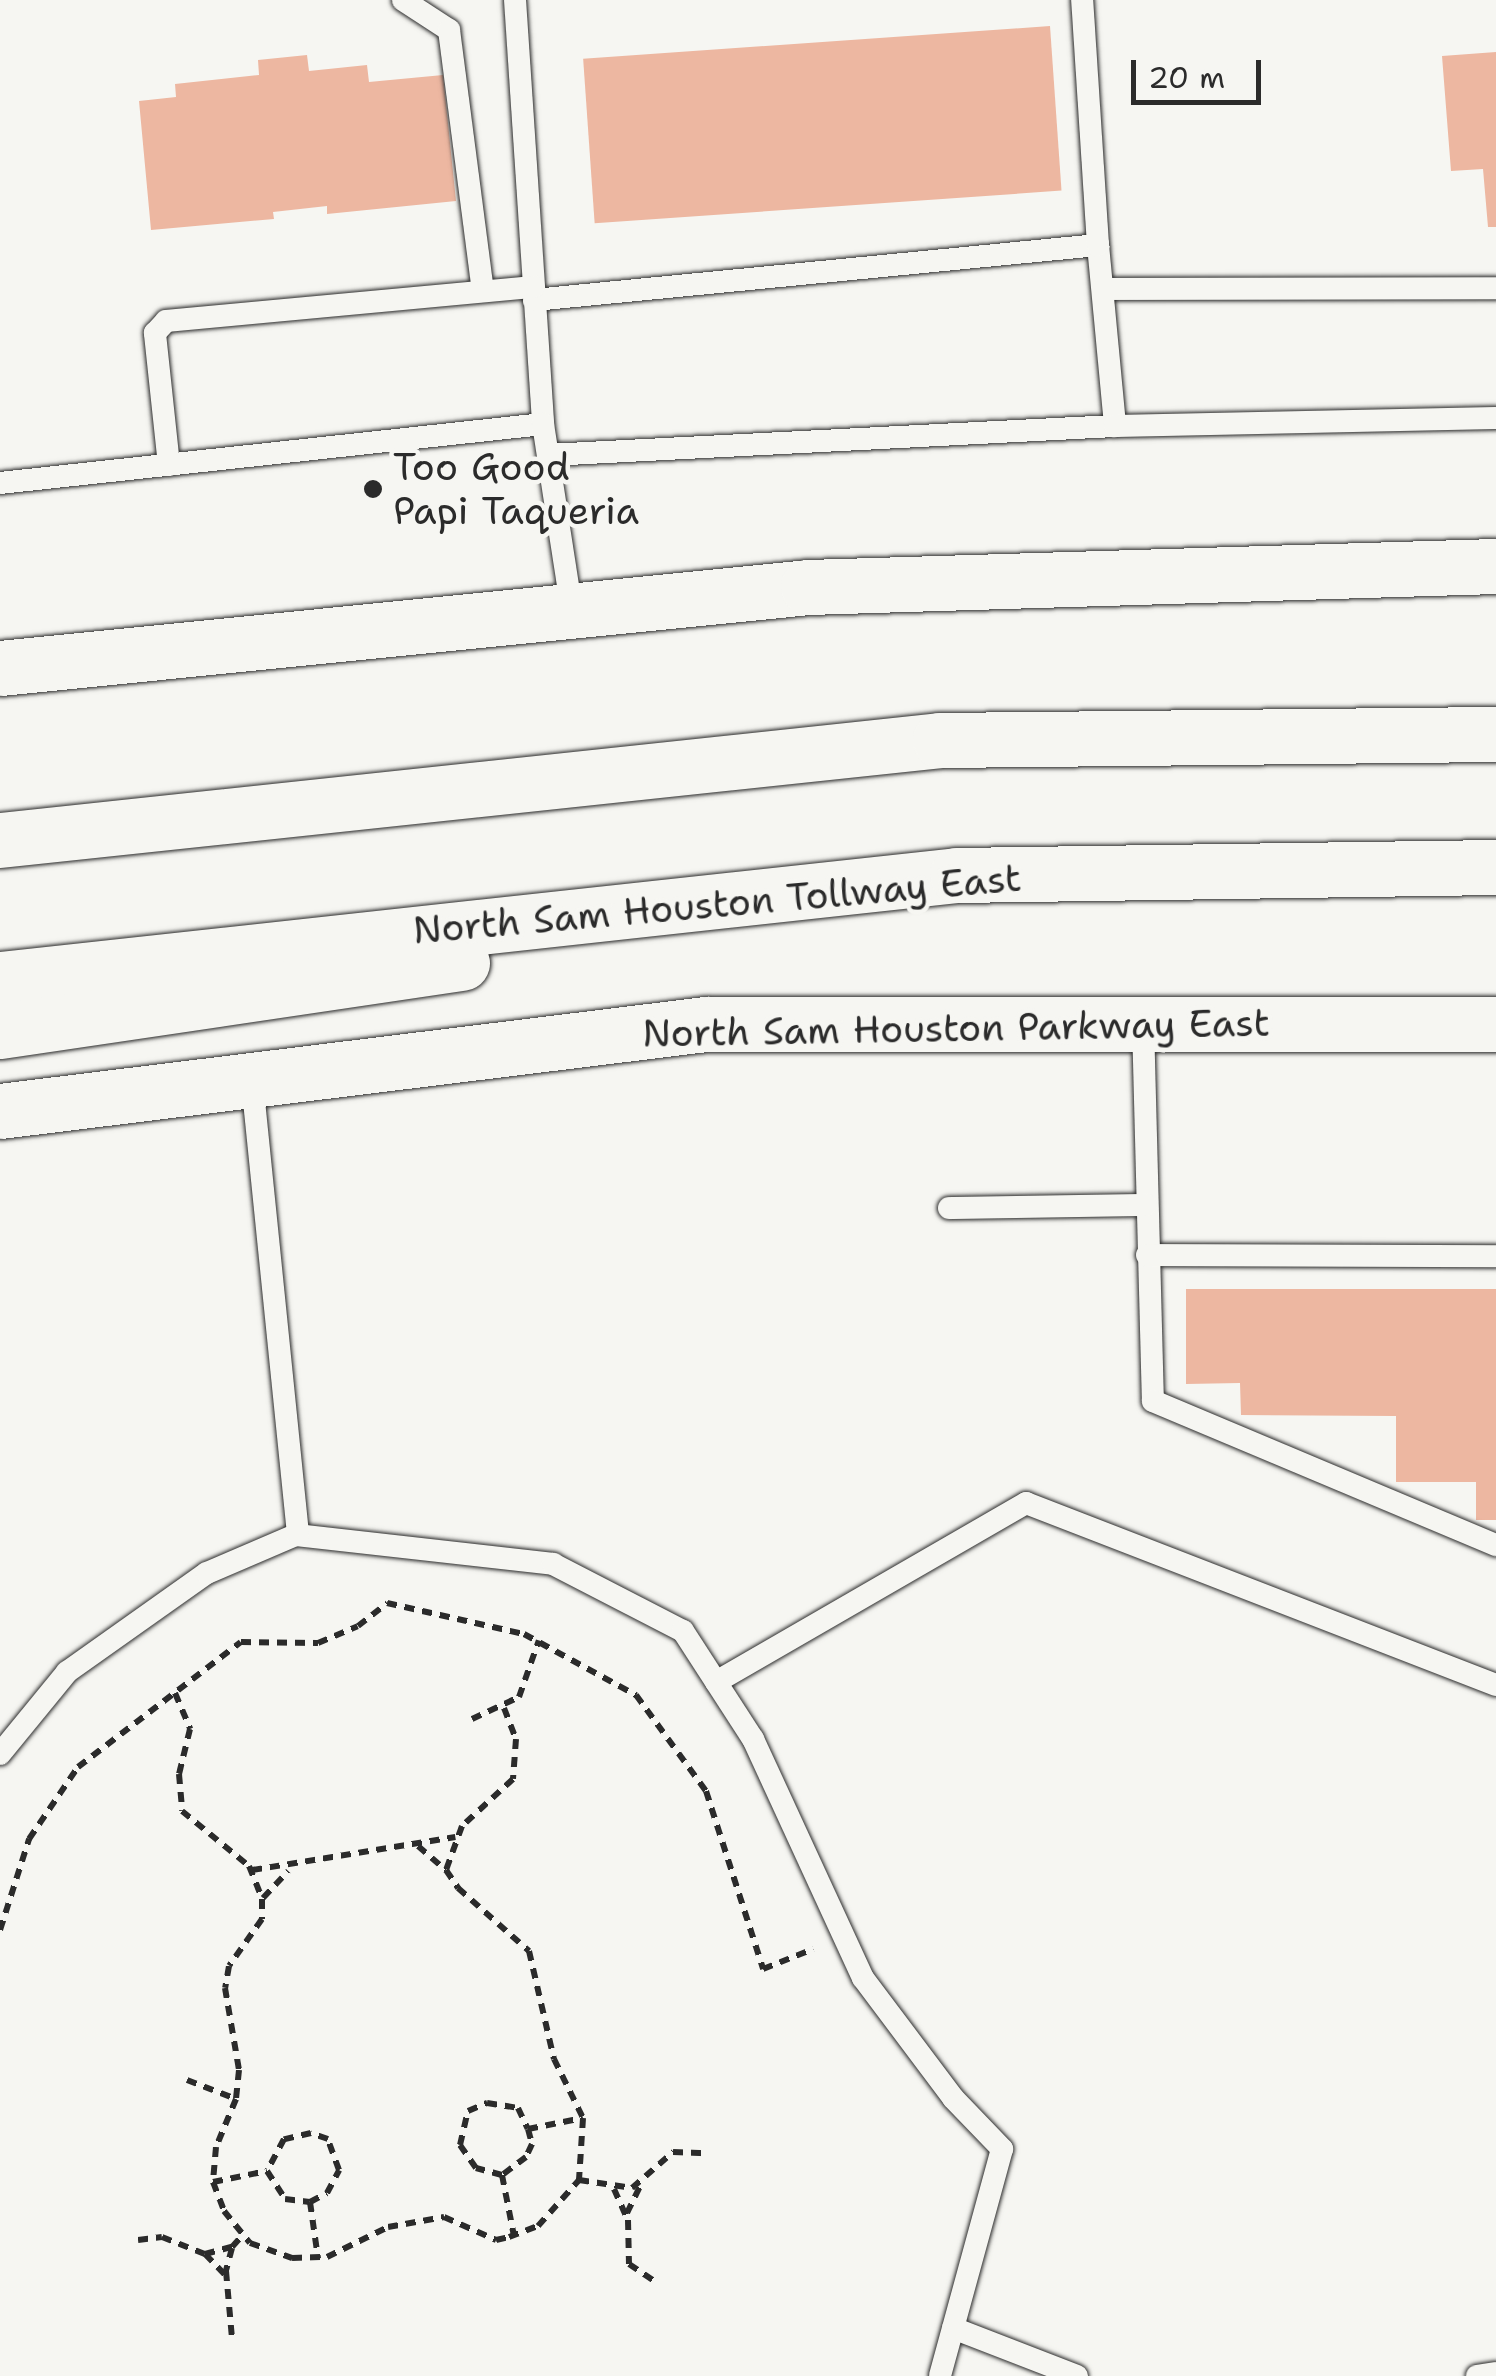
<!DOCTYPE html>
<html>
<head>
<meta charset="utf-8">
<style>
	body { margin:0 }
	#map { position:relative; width:1496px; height:2376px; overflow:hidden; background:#f6f6f2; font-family:"Shantell Sans",sans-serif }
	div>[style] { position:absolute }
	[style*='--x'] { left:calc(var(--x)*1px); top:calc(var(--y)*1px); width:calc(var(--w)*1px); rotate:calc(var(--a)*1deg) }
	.building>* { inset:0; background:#edb7a1; transform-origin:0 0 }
	.path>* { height:6px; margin-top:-3px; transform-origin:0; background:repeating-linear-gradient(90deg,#2b2b2b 0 10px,transparent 0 18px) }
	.roads { filter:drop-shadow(0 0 2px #2b2b2b) drop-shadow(0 0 2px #2b2b2b) }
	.service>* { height:22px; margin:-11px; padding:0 11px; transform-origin:11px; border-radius:11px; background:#f6f6f2 }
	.secondary>* { height:55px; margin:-27.5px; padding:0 27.5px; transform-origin:27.5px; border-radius:27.5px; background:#f6f6f2 }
	.motorway>* { height:55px; margin:-27.5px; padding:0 27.5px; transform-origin:27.5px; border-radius:27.5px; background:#f6f6f2 }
	.dots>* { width:28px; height:28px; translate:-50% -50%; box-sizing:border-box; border:5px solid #f6f6f2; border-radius:50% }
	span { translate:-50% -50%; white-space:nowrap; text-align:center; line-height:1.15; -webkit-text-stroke:9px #f6f6f2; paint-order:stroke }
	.poi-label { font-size:38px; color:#2b2b2b }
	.left { translate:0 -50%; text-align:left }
	.street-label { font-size:38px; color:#2b2b2b }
	.scale { position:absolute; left:1131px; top:60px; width:130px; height:45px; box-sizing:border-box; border:5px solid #2b2b2b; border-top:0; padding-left:12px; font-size:30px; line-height:35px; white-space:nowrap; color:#2b2b2b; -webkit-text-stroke:8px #f6f6f2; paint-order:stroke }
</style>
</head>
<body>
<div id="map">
	<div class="building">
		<div style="left:1050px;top:26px;width:165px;height:468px;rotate:86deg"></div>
		<div style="clip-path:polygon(1496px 52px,1496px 227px,1488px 227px,1483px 169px,1451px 171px,1442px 56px)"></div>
		<div style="clip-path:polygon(307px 55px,309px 71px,367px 65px,369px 82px,443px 75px,456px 201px,327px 214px,327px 206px,273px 212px,274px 219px,151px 230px,139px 101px,176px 97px,175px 84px,259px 75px,258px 60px)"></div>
		<div style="clip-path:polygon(1186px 1289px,1496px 1289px,1496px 1520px,1476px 1520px,1476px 1482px,1396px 1482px,1396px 1416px,1241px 1415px,1240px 1383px,1186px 1384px)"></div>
	</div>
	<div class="path">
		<div style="--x:175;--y:1693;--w:39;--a:67"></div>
		<div style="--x:190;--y:1729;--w:46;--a:103.7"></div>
		<div style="--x:179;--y:1774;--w:37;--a:85"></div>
		<div style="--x:182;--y:1811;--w:87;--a:39.4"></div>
		<div style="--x:249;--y:1866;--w:35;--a:68"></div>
		<div style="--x:262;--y:1899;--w:20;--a:90"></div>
		<div style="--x:262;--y:1919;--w:57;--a:125.1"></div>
		<div style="--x:229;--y:1966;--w:22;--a:100"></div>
		<div style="--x:225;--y:1988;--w:83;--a:80.3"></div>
		<div style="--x:239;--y:2070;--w:29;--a:96"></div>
		<div style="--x:504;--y:1708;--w:33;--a:69"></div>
		<div style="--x:516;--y:1739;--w:40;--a:94.3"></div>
		<div style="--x:513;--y:1779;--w:69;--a:137.3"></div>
		<div style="--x:462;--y:1826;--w:47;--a:110"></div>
		<div style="--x:446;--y:1870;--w:22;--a:56"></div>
		<div style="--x:458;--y:1888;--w:95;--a:41.6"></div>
		<div style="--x:529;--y:1951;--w:111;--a:77"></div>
		<div style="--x:554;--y:2059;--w:66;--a:63.8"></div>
		<div style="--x:583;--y:2118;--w:62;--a:93.7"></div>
		<div style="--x:579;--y:2180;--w:54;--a:8.6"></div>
		<div style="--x:632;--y:2188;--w:55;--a:-41.3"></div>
		<div style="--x:673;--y:2152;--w:33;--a:2"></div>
		<div style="--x:472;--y:1719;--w:52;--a:-25.1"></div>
		<div style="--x:519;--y:1697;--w:60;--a:-70.7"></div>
		<div style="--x:418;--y:1846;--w:37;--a:41"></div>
		<div style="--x:252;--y:1870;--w:206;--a:-9.2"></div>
		<div style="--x:263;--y:1898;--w:37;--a:-47"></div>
		<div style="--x:0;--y:1930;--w:96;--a:-72.3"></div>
		<div style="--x:29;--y:1839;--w:87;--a:-55.8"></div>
		<div style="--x:78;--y:1767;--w:205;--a:-37.5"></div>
		<div style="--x:241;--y:1642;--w:77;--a:0.7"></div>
		<div style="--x:318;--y:1643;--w:43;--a:-23"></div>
		<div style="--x:358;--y:1626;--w:37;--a:-38"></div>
		<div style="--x:387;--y:1603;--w:140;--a:12.8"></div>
		<div style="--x:524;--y:1634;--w:128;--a:28.6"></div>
		<div style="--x:636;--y:1695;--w:119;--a:53.9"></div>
		<div style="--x:706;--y:1791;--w:187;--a:72.2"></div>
		<div style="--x:763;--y:1969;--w:54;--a:-21.8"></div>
		<div style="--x:187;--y:2080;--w:53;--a:21.2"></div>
		<div style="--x:236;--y:2099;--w:52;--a:112.6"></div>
		<div style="--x:216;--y:2147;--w:35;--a:95"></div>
		<div style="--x:213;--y:2182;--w:31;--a:69"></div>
		<div style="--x:224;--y:2211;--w:41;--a:50.9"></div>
		<div style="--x:250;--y:2243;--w:45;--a:19.7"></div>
		<div style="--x:292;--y:2258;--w:35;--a:-2"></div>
		<div style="--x:327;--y:2257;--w:68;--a:-26.2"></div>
		<div style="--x:388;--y:2227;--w:57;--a:-10.1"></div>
		<div style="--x:444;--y:2217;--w:57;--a:23.9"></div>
		<div style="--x:496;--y:2240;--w:13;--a:-13"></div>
		<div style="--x:509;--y:2237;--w:31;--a:-21"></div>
		<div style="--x:538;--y:2226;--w:62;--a:-48.3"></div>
		<div style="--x:528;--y:2129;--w:16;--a:75"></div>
		<div style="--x:532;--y:2144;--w:14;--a:115"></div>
		<div style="--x:526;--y:2157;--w:30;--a:143"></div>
		<div style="--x:502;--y:2175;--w:27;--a:-165"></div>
		<div style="--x:476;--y:2168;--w:28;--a:-125"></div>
		<div style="--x:460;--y:2145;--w:35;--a:-77"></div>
		<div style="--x:468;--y:2111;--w:21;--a:-23"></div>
		<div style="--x:487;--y:2103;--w:31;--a:9"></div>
		<div style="--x:518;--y:2108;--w:23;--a:65"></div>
		<div style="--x:528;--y:2129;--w:56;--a:-11.3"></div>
		<div style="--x:502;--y:2175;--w:62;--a:78.9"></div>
		<div style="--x:213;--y:2182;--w:55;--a:-11.5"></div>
		<div style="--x:267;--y:2171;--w:33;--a:57"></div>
		<div style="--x:285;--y:2199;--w:25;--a:7"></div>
		<div style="--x:310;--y:2202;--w:19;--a:-28"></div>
		<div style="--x:327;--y:2193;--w:26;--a:-62"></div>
		<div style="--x:339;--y:2170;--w:33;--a:-110"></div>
		<div style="--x:328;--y:2139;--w:18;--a:-161"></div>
		<div style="--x:311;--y:2133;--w:28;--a:167"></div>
		<div style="--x:284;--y:2139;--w:36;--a:118"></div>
		<div style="--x:614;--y:2189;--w:34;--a:66"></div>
		<div style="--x:628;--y:2220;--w:44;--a:88.7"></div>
		<div style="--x:629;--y:2264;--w:30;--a:34"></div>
		<div style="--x:310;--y:2202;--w:57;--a:81.9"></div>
		<div style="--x:627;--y:2213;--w:32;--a:-64"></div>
		<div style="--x:138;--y:2240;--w:24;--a:-7"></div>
		<div style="--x:162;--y:2237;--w:46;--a:21.6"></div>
		<div style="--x:205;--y:2254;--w:28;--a:-15"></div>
		<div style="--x:232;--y:2247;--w:15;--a:-48"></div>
		<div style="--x:232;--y:2248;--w:24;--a:105"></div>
		<div style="--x:226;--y:2271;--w:67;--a:84.9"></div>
		<div style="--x:205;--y:2254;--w:29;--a:46"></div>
	</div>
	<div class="roads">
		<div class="service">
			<div style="--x:403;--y:0;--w:55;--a:33.1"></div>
			<div style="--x:449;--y:30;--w:263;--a:82.6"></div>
			<div style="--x:515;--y:0;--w:425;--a:86.2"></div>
			<div style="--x:1098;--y:245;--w:182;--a:84.6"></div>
			<div style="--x:1103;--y:289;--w:393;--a:-0.1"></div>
			<div style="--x:534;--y:300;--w:567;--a:-5.57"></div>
			<div style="--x:1098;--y:245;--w:246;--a:-93.7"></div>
			<div style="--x:548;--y:455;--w:568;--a:-2.93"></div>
			<div style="--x:1115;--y:426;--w:381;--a:-1.2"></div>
			<div style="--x:169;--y:465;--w:133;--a:-96.1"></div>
			<div style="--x:155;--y:333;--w:16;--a:-47"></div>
			<div style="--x:166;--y:321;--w:369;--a:-5.3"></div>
			<div style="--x:0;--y:483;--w:546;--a:-6.2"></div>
			<div style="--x:543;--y:424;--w:189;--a:81.2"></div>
			<div style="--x:1143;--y:1023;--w:378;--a:88.5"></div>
			<div style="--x:1153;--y:1401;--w:372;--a:22.8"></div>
			<div style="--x:949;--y:1208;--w:197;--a:-0.9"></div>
			<div style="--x:1147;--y:1255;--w:349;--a:0.2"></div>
			<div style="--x:296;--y:1535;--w:259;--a:6.4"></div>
			<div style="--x:553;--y:1564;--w:146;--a:27.3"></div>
			<div style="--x:683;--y:1631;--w:129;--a:57.1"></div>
			<div style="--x:753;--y:1739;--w:263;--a:65.3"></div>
			<div style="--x:863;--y:1978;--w:150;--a:53.1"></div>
			<div style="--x:953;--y:2098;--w:71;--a:46.1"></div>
			<div style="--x:1002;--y:2149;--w:235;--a:105.3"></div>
			<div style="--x:716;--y:1682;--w:358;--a:-30"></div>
			<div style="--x:1026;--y:1503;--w:504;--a:21.17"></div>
			<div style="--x:0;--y:1754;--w:106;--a:-50.7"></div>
			<div style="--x:67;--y:1672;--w:171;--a:-35.3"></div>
			<div style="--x:207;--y:1573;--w:99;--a:-23.2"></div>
			<div style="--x:298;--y:1534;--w:457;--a:-95.8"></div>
			<div style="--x:953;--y:2328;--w:133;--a:21.2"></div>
			<div style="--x:1477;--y:2376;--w:19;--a:-9"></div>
		</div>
		<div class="secondary">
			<div style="--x:0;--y:668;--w:812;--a:-5.72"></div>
			<div style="--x:808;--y:587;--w:688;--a:-1.75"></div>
			<div style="--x:0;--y:1111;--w:711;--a:-7.03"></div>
			<div style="--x:706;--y:1024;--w:790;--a:0"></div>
		</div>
		<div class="motorway">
			<div style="--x:0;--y:840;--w:945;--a:-6.07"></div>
			<div style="--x:940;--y:740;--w:556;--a:-0.62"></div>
			<div style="--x:0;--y:979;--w:963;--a:-6.2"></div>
			<div style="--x:957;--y:875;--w:539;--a:-0.85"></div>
			<div style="--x:0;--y:1031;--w:467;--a:-8.4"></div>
		</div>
	</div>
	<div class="dots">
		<div style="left:373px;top:489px;background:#2b2b2b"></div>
	</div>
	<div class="poi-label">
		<span class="left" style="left:393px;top:489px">Too Good<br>Papi Taqueria</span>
	</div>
	<div class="street-label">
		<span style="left:717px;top:904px;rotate:-5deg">North Sam Houston Tollway East</span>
		<span style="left:956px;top:1028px;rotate:-1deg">North Sam Houston Parkway East</span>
	</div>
	<div class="scale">20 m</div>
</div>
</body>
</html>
